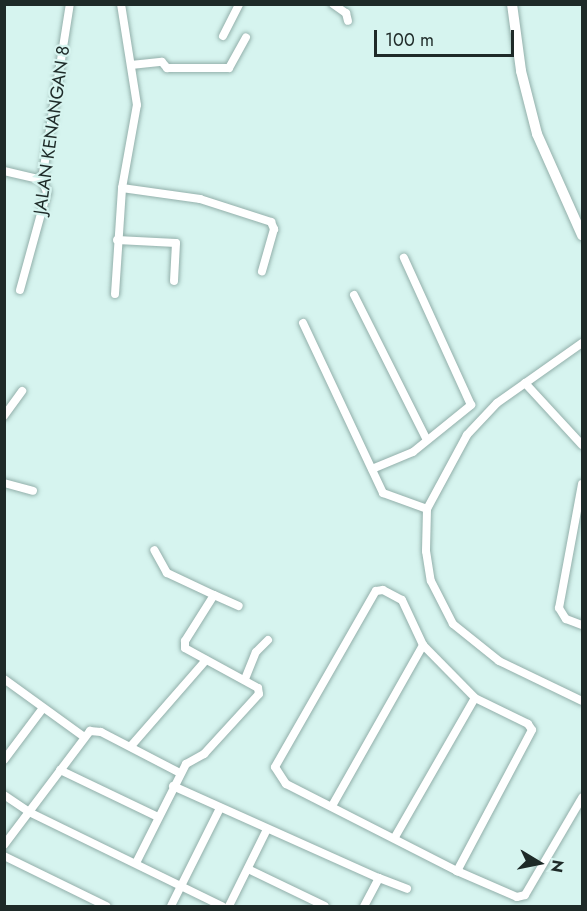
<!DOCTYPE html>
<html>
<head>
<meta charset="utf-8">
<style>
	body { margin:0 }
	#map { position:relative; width:587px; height:911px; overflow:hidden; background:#d6f4ef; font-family:Jost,sans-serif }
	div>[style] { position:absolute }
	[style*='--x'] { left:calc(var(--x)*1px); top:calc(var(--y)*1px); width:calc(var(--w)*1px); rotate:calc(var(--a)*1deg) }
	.roads { filter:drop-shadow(0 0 2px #92afaa) drop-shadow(0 0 2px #92afaa) }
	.minor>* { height:8px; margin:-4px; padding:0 4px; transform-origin:4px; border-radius:4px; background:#fff }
	.tertiary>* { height:10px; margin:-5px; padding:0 5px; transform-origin:5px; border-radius:5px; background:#fff }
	span { translate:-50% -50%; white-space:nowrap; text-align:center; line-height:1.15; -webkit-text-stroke:4.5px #d6f4ef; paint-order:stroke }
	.street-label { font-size:18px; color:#1e2a28 }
	.frame { position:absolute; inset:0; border:6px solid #1e2a28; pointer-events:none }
	.north { position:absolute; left:509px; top:833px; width:60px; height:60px; -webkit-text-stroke:4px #d6f4ef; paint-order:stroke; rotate:100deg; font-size:16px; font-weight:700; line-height:24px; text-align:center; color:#1e2a28 }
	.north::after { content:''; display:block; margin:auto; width:21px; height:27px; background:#1e2a28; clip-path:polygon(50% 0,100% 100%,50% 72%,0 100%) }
	.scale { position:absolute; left:374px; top:30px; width:140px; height:27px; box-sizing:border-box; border:3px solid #1e2a28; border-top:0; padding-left:8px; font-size:18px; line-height:21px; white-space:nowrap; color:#1e2a28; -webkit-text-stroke:4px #d6f4ef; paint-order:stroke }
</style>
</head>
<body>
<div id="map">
	<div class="roads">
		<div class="minor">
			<div style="--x:333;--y:4;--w:16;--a:35"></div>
			<div style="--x:346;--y:13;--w:8;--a:76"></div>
			<div style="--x:223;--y:36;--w:36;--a:-63"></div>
			<div style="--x:131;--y:65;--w:31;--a:-6"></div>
			<div style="--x:162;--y:62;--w:8;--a:50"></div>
			<div style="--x:167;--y:68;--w:62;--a:0"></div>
			<div style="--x:229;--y:68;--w:35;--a:-61"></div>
			<div style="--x:4;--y:171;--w:39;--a:13"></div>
			<div style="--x:122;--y:188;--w:79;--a:8"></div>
			<div style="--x:200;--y:199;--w:75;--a:17.9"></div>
			<div style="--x:271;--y:222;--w:8;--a:67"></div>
			<div style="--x:274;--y:229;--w:44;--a:105.9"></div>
			<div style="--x:117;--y:240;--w:59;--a:2.9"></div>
			<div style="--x:176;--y:243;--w:38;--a:93"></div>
			<div style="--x:20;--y:290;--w:102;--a:-74.6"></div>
			<div style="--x:47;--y:192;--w:13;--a:-113"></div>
			<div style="--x:42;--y:180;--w:178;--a:-81"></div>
			<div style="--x:115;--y:294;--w:106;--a:-86.2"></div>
			<div style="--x:122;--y:188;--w:84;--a:-79.8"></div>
			<div style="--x:137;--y:105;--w:102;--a:-99"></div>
			<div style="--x:354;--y:295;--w:162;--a:63.3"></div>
			<div style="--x:303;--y:323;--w:188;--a:64.8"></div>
			<div style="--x:383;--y:493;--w:47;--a:20"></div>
			<div style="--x:582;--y:343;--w:104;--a:144.8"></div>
			<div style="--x:497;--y:403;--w:44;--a:133.2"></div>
			<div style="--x:467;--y:435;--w:84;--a:118.4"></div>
			<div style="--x:427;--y:509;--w:42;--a:91.4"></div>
			<div style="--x:426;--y:551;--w:30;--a:81"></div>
			<div style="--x:431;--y:581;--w:48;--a:62.9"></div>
			<div style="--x:453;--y:624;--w:59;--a:38.8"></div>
			<div style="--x:499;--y:661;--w:92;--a:25.7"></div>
			<div style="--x:525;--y:383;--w:84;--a:47.4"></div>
			<div style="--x:4;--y:416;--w:31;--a:-54"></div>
			<div style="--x:372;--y:469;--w:44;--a:-22.5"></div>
			<div style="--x:413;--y:452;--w:75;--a:-39"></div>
			<div style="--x:471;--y:405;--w:162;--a:-114.5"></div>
			<div style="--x:4;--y:483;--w:30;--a:15"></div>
			<div style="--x:582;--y:484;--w:126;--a:100.5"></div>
			<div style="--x:559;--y:608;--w:13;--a:58"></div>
			<div style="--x:566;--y:619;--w:17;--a:21"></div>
			<div style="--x:214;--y:595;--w:27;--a:24"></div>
			<div style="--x:4;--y:679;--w:99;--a:35.9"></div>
			<div style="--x:245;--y:679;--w:29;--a:-68"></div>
			<div style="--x:256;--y:652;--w:17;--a:-45"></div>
			<div style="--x:131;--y:746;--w:114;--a:-48.9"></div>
			<div style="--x:4;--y:760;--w:65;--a:-53.1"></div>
			<div style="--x:60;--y:770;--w:109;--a:25.6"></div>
			<div style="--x:173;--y:786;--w:226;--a:24.1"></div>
			<div style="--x:379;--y:878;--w:32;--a:118"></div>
			<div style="--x:4;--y:795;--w:30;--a:34"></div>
			<div style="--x:29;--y:812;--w:215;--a:26"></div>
			<div style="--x:332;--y:806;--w:185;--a:-60.5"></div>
			<div style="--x:395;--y:837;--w:160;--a:-60.1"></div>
			<div style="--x:4;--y:845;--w:143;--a:-53"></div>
			<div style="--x:90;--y:731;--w:11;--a:5"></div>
			<div style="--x:101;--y:732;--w:89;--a:27.4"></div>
			<div style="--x:4;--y:856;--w:114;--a:26.1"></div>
			<div style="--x:136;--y:863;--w:111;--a:-63.2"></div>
			<div style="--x:186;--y:764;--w:21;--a:-29"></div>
			<div style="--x:204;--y:754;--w:81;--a:-47.5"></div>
			<div style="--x:259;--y:694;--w:6;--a:-99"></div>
			<div style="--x:258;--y:688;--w:83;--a:-151.3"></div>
			<div style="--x:185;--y:648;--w:7;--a:-90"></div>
			<div style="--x:185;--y:641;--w:54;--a:-57.8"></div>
			<div style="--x:214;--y:595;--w:52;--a:-154.9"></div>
			<div style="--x:167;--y:573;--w:26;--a:-119"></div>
			<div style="--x:248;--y:869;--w:85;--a:25.7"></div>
			<div style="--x:457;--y:871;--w:192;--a:-153"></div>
			<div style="--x:286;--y:784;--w:20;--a:-123"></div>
			<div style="--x:275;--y:767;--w:203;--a:-60.2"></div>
			<div style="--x:376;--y:591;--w:7;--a:-8"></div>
			<div style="--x:383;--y:590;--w:21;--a:28"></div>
			<div style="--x:402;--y:600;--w:50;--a:65"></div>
			<div style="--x:423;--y:645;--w:74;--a:45.5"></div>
			<div style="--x:475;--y:698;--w:59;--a:26.1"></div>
			<div style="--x:528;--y:724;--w:7;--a:56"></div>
			<div style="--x:532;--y:730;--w:160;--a:118"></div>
			<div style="--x:457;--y:871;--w:65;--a:23.4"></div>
			<div style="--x:517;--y:897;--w:8;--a:-14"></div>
			<div style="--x:525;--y:895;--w:113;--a:-59.6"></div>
			<div style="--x:379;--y:878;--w:30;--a:21"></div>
			<div style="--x:171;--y:906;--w:110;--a:-63.4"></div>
			<div style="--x:229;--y:906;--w:86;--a:-63.7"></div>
		</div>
		<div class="tertiary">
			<div style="--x:512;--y:4;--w:68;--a:82.3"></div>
			<div style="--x:521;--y:71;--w:65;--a:75.7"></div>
			<div style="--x:537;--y:134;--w:111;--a:66"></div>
		</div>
	</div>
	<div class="street-label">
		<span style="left:52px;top:130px;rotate:-82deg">JALAN KENANGAN 8</span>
	</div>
	<div class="frame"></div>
	<div class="north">N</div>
	<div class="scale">100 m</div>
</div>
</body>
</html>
